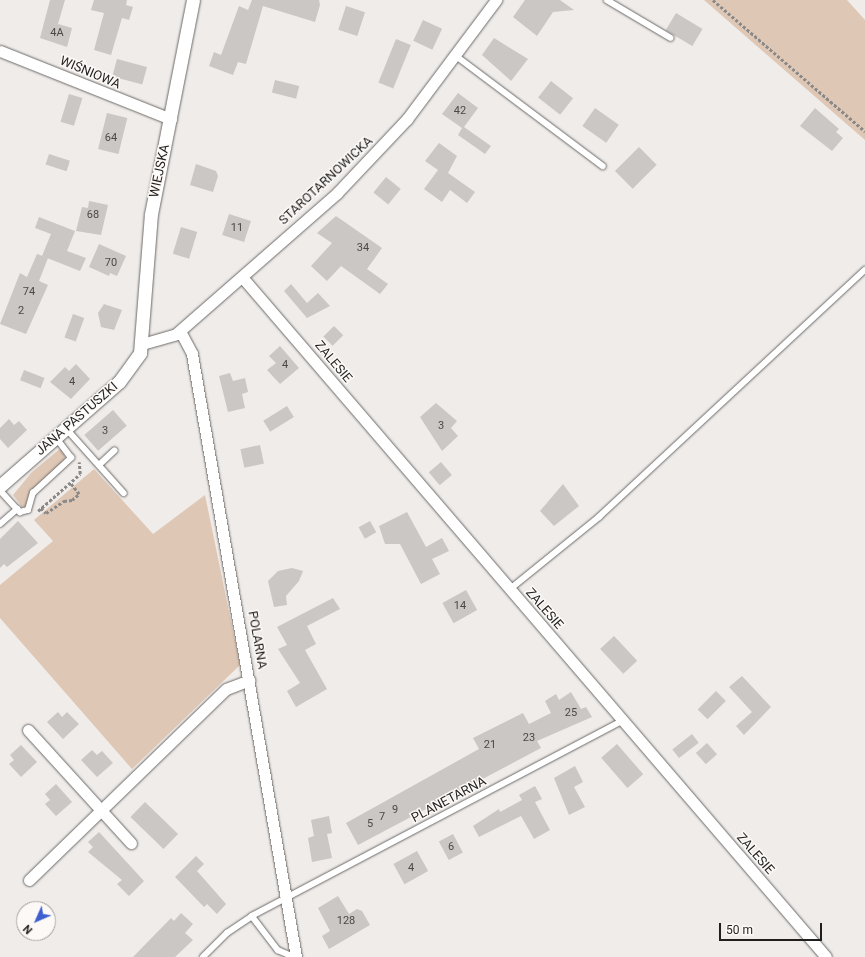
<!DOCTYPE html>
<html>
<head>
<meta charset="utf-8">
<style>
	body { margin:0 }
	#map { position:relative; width:865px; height:957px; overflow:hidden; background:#efecea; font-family:Roboto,sans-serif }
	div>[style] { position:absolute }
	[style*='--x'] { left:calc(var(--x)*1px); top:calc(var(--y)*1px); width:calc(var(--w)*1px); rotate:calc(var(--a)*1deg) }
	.green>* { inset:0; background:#dfc7b5 }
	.building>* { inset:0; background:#cac7c5; transform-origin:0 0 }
	.path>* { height:2.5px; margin-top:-1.25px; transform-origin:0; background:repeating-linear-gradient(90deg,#8b8987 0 3px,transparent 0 5px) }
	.roads { filter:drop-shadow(0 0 1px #6c6967) drop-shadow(0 0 1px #6c6967) }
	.service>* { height:5.5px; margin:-2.75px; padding:0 2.75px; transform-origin:2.75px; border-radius:2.75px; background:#fff }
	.minor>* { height:11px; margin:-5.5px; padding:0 5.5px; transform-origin:5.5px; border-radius:5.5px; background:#fff }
	.tertiary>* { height:13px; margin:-6.5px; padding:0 6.5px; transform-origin:6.5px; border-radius:6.5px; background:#fff }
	span { translate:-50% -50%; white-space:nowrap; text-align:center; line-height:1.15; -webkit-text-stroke:3px #fcf9f7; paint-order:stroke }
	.number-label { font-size:11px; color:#4a4948 }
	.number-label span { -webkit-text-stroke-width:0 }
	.street-label { font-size:13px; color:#201f1e }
	.north { position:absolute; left:16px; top:901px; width:40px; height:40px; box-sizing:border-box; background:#fcf9f7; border:1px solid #a4a2a0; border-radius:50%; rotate:225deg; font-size:11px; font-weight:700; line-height:16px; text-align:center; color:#201f1e }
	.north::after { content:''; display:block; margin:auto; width:14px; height:18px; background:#3e5ed0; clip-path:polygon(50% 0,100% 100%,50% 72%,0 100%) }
	.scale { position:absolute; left:719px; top:923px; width:103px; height:18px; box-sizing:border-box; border:2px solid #201f1e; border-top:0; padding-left:5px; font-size:12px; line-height:14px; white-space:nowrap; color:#201f1e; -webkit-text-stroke:3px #fcf9f7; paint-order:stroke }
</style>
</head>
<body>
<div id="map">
	<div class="green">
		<div style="clip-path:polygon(704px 0,847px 0,865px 20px,865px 140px)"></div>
		<div style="clip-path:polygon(61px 448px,65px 454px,64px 461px,30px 491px,27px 506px,22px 507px,13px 495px,32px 472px)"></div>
		<div style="clip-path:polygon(94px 469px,153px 534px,205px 495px,240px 665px,132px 769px,0 618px,0 585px,53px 541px,34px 520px)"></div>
	</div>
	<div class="building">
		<div style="clip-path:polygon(50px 0,65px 0,58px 24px,72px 28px,67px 47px,40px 38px)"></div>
		<div style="clip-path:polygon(94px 0,127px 0,126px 5px,133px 7px,129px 20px,122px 18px,111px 55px,94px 50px,104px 13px,91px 10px)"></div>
		<div style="clip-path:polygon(252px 0,319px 0,320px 5px,315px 22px,263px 6px,246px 64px,238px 62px,233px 75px,209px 66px,214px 52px,221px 55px,239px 6px,248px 10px)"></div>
		<div style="clip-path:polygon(525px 0,560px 0,574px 10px,553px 12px,537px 36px,513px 17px)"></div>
		<div style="left:346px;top:6px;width:20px;height:25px;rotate:18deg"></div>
		<div style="left:676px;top:13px;width:31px;height:20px;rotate:31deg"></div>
		<div style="left:423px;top:20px;width:21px;height:23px;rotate:25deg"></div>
		<div style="clip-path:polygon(494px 38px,528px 59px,511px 81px,482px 55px)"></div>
		<div style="left:396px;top:39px;width:16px;height:47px;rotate:22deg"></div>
		<div style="left:117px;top:59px;width:31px;height:18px;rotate:15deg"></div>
		<div style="left:275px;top:80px;width:25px;height:13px;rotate:14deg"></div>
		<div style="left:551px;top:81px;width:28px;height:21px;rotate:38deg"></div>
		<div style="clip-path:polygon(458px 93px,478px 108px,464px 127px,491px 146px,485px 154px,458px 135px,462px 128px,442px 114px)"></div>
		<div style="left:69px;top:94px;width:14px;height:29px;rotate:17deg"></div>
		<div style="left:595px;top:108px;width:29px;height:22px;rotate:35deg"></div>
		<div style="clip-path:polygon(815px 108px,839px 129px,836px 132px,843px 138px,832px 151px,800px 126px)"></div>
		<div style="left:107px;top:113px;width:21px;height:37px;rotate:14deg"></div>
		<div style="clip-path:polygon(439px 143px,457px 156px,448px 173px,475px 192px,467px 203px,450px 190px,442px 202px,424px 189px,438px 170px,425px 161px)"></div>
		<div style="left:639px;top:147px;width:25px;height:34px;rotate:45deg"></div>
		<div style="left:49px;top:154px;width:22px;height:11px;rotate:18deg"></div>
		<div style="clip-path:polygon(196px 164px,216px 171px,218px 176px,213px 192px,190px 185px)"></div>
		<div style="left:386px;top:177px;width:19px;height:20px;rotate:39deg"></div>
		<div style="clip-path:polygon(89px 201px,108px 205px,101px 235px,76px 231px,82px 207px,88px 208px)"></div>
		<div style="left:229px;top:214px;width:23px;height:22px;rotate:18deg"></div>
		<div style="clip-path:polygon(336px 216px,382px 248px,367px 269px,388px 284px,380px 294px,341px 266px,327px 281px,311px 266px,332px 243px,317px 233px)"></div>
		<div style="clip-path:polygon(39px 217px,75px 231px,67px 251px,86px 258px,80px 271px,42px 256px,51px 234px,35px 228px)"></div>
		<div style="left:181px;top:227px;width:17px;height:28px;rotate:17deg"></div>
		<div style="clip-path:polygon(99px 244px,126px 256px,117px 276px,110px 273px,109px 276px,89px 267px)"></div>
		<div style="clip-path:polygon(37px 254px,48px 258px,39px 281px,48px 285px,26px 334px,0 324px,20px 273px,27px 277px)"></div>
		<div style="clip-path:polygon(291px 284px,307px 303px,318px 293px,330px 306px,307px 318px,284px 291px)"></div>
		<div style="clip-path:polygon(104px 304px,122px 310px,114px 330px,101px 327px,98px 313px)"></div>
		<div style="left:73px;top:314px;width:12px;height:25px;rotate:20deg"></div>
		<div style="left:334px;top:326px;width:13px;height:15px;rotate:45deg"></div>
		<div style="clip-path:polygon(280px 346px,299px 368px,280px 384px,267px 370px,276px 363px,269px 356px)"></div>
		<div style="clip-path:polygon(76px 364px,90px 379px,71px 399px,50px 382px,65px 367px,69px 371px)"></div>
		<div style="left:24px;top:370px;width:22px;height:11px;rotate:21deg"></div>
		<div style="clip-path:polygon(230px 373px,233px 381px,245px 378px,248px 392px,242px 394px,245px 408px,228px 412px,219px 376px)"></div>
		<div style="clip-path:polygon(436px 403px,457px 421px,451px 428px,458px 436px,442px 451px,420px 417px)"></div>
		<div style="left:287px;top:406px;width:13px;height:28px;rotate:58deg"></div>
		<div style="left:113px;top:410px;width:21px;height:38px;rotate:49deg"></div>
		<div style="clip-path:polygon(9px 419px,14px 425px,19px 421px,27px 430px,8px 448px,0 439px,0 428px)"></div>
		<div style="left:260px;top:445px;width:19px;height:20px;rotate:78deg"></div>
		<div style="left:441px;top:462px;width:17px;height:16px;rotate:50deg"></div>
		<div style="clip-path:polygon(563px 484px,579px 506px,554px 526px,540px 511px)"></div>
		<div style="clip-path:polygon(407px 512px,426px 547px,442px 538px,449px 551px,432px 559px,440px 574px,421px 584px,400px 544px,385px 544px,379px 526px)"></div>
		<div style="clip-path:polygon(18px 521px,38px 543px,7px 567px,4px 564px,0 568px,0 539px)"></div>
		<div style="left:370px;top:521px;width:13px;height:13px;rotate:61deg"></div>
		<div style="clip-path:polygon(292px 568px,303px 571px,299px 581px,286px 596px,287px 605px,274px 607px,268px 581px,278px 571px)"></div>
		<div style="left:466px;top:590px;width:23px;height:27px;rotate:61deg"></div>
		<div style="clip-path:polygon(333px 598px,340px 609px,307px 626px,316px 644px,305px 650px,327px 689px,296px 707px,287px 691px,300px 683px,278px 649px,287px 645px,277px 627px)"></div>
		<div style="left:614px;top:636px;width:34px;height:19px;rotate:47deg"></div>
		<div style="clip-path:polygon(742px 676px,771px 707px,744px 735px,736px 726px,752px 712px,729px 687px)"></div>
		<div style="left:716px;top:691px;width:14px;height:26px;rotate:45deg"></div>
		<div style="clip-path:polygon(571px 692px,581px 709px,586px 707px,592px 717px,537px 741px,541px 748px,358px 845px,346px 823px,479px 749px,473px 738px,523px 713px,529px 724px,551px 713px,545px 701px,556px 694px,559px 700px)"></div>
		<div style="clip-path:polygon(58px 712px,62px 717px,67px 712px,79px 724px,63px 739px,47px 722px)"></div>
		<div style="left:692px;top:734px;width:11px;height:25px;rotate:52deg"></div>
		<div style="left:707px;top:743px;width:15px;height:15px;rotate:48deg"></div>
		<div style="left:617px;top:744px;width:40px;height:21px;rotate:49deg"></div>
		<div style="clip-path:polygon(21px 745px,37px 762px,21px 777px,9px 764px,14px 760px,10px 755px)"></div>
		<div style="clip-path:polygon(92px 750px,97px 755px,102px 751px,113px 763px,97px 777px,81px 760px)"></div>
		<div style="clip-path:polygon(575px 766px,583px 782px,574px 787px,585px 807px,569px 815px,554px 778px)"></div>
		<div style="clip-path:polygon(56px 784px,72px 802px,56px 816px,45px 804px,50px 800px,45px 794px)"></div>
		<div style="clip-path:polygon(535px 786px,542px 799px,535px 802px,550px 830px,534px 839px,521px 816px,479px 837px,473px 826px,499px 809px,500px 812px,522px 800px,519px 795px)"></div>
		<div style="left:145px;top:802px;width:46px;height:21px;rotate:44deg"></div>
		<div style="clip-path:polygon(329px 816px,332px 833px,327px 834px,332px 858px,312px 862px,308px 838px,314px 836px,311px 820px)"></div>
		<div style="clip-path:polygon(99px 832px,144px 881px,129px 896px,117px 884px,122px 880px,88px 852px,93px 847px,88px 842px)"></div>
		<div style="left:453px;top:834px;width:21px;height:16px;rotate:62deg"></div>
		<div style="left:417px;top:851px;width:23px;height:27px;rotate:61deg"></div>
		<div style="clip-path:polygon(196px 856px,204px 864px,197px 871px,226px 904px,217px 914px,207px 904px,204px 907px,175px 877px)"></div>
		<div style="clip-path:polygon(338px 896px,349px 914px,357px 909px,362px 911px,370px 925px,329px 949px,322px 936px,330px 931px,318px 908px)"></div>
		<div style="clip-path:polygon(181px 913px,193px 924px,185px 933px,193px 940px,175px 957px,133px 957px,171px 918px,174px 921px)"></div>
	</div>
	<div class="path">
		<div style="--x:713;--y:0;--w:201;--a:40.8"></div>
		<div style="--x:41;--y:508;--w:7;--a:45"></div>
		<div style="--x:46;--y:513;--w:22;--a:-34"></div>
		<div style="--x:64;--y:501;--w:8;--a:-7"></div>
		<div style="--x:72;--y:500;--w:9;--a:-41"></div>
		<div style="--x:79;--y:494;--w:14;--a:-129"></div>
		<div style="--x:38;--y:511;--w:56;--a:-41.4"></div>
		<div style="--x:80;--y:474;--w:12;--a:-95"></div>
	</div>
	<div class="roads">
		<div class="service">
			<div style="--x:607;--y:0;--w:74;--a:30.7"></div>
			<div style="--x:455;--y:55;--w:185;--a:36.9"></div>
			<div style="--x:66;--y:428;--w:87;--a:48.3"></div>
			<div style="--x:99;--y:465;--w:21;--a:-43"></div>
			<div style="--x:0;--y:490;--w:30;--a:48"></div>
			<div style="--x:20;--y:512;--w:8;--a:-14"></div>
			<div style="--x:28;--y:510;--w:18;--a:-74"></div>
			<div style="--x:33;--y:493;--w:52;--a:-42.6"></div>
			<div style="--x:71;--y:458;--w:25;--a:-127"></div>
			<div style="--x:0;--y:524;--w:23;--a:-41"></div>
			<div style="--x:509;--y:590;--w:116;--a:-39"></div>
			<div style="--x:599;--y:517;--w:363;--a:-42.9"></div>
			<div style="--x:252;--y:916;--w:43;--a:52.6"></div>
			<div style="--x:278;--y:950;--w:17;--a:24"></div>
			<div style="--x:203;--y:957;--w:34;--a:-45"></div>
			<div style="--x:227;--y:933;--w:30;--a:-34"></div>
			<div style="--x:252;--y:916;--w:418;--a:-27.8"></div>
		</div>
		<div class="minor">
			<div style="--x:0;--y:51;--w:184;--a:21.7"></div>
			<div style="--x:242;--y:277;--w:896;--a:49.34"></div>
			<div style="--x:180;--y:331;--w:26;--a:62"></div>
			<div style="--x:192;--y:354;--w:612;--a:80.21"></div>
			<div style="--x:142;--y:344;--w:35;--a:-16"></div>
			<div style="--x:176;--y:334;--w:214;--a:-41.2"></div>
			<div style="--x:337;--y:193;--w:102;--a:-46.6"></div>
			<div style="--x:407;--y:119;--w:149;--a:-53.2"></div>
			<div style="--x:28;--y:730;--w:153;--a:47.7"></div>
			<div style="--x:29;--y:880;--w:274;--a:-44.1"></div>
			<div style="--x:226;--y:689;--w:25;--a:-21"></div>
		</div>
		<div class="tertiary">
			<div style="--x:0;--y:486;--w:158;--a:-41.2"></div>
			<div style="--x:119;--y:382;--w:36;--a:-54"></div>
			<div style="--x:140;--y:353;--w:139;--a:-85.5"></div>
			<div style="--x:151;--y:214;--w:218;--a:-78.9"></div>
		</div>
	</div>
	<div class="number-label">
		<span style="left:57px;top:33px">4A</span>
		<span style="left:460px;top:111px">42</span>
		<span style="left:111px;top:138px">64</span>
		<span style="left:93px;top:215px">68</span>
		<span style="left:237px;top:228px">11</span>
		<span style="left:363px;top:248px">34</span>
		<span style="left:111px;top:263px">70</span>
		<span style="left:29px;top:292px">74</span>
		<span style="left:21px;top:311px">2</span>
		<span style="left:285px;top:365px">4</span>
		<span style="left:72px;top:382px">4</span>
		<span style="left:441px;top:426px">3</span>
		<span style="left:105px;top:431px">3</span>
		<span style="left:460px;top:606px">14</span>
		<span style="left:571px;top:713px">25</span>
		<span style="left:529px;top:738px">23</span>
		<span style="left:490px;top:745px">21</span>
		<span style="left:395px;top:810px">9</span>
		<span style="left:382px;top:817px">7</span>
		<span style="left:370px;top:824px">5</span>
		<span style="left:451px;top:847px">6</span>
		<span style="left:411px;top:868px">4</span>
		<span style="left:346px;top:921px">128</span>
	</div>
	<div class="street-label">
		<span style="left:90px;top:73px;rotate:23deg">WIŚNIOWA</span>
		<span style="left:160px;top:171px;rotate:-78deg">WIEJSKA</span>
		<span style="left:326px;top:181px;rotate:-43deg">STAROTARNOWICKA</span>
		<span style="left:333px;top:362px;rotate:50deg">ZALESIE</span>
		<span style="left:77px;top:419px;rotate:-41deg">JANA PASTUSZKI</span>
		<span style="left:544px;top:609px;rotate:49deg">ZALESIE</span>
		<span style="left:257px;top:640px;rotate:80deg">POLARNA</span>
		<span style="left:449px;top:800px;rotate:-28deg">PLANETARNA</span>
		<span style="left:755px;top:854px;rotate:49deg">ZALESIE</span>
	</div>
	<div class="north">N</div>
	<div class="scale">50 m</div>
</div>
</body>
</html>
